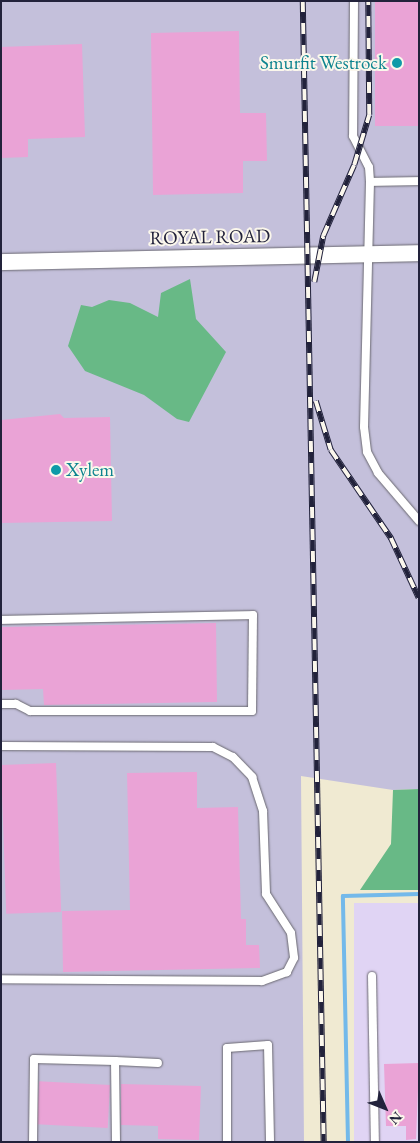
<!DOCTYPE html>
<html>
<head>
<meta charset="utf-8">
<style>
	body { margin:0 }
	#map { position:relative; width:420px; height:1143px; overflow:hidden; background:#f0ead2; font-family:"EB Garamond",serif }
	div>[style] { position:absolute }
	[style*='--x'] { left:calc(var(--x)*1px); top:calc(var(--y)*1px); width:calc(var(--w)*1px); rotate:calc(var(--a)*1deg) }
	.built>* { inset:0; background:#e0d4f4; transform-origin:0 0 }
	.industrial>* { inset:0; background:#c4c0db }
	.forest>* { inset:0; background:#68b986 }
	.stream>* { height:4px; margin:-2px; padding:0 2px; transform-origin:2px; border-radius:2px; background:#73b9ea }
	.building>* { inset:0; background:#eaa3d6; transform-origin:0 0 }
	.roads { filter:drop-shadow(0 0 1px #6a6870) drop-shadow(0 0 1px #6a6870) }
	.service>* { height:8px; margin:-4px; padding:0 4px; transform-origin:4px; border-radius:4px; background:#fff }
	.minor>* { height:16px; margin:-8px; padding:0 8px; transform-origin:8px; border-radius:8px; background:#fff }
	.rail>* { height:5.5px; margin-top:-2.75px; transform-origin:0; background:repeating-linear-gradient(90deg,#fbf7ec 0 11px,#22223b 0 22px); box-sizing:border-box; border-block:1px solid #22223b }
	.dots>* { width:14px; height:14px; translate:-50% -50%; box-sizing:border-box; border:2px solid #fbf7ec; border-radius:50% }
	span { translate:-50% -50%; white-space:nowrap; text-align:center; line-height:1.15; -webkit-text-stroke:4px #fbf7ec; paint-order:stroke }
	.culture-label { font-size:19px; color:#0d838f }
	.right { translate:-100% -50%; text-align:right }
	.left { translate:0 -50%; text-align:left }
	.street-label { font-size:19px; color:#22223b }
	.frame { position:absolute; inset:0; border:2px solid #22223b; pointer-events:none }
	.north { position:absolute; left:360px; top:1083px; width:50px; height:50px; -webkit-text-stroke:4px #fbf7ec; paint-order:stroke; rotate:134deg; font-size:14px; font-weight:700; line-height:20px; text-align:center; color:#22223b }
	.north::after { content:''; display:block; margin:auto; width:18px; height:22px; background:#22223b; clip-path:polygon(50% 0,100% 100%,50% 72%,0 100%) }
</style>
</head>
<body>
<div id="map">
	<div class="built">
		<div style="left:419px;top:903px;width:239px;height:65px;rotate:90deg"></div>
	</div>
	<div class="industrial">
		<div style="clip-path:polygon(1px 1px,419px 1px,419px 789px,393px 790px,301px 776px,304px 1142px,1px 1142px)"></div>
	</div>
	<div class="forest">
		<div style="clip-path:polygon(190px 279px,196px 319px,226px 352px,189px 422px,177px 419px,144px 395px,85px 371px,68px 346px,81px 305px,92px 307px,109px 300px,130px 303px,158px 317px,161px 293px)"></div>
		<div style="clip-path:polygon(419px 789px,419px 890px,360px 890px,391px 844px,393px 790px)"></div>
	</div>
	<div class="stream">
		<div style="--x:348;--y:1142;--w:246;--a:-91.2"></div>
		<div style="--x:343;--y:896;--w:76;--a:-1.5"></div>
	</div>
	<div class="building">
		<div style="left:375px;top:1px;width:44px;height:125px"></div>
		<div style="clip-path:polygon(239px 31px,240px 113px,266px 113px,267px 161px,243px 161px,243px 193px,153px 195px,151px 33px)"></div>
		<div style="clip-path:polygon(82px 44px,85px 137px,28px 139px,28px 157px,1px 158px,1px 47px)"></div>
		<div style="clip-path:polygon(60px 414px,64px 418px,110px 417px,112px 521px,1px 523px,1px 420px)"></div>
		<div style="clip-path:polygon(216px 623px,217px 702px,44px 705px,43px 689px,1px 690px,1px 627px)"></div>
		<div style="left:56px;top:763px;width:149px;height:55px;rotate:88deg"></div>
		<div style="clip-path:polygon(197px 772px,197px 808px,238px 807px,241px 919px,246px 919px,246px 945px,259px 945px,260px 968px,63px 972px,62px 911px,130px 910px,127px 773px)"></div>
		<div style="clip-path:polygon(419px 1063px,416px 1139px,406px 1140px,406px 1126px,386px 1126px,384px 1064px)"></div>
		<div style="clip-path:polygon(121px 1084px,201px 1086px,199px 1140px,158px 1139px,158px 1126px,121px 1125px)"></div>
		<div style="left:110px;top:1085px;width:43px;height:71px;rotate:93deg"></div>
	</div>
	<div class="roads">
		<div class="service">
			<div style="--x:354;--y:1;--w:135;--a:90.4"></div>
			<div style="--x:353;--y:136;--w:35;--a:63"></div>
			<div style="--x:369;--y:167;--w:15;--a:86"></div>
			<div style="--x:370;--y:182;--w:245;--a:91.4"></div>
			<div style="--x:364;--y:427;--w:25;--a:83"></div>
			<div style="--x:367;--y:452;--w:24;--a:62"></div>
			<div style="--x:378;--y:473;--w:63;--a:49.5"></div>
			<div style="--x:370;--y:182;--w:49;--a:-1.2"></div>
			<div style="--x:1;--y:620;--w:252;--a:-1.1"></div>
			<div style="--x:253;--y:615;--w:96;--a:90.6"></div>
			<div style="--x:252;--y:711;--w:222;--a:180"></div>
			<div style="--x:30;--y:711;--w:16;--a:-153"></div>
			<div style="--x:16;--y:704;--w:15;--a:180"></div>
			<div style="--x:1;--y:746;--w:212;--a:0.3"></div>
			<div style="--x:213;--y:747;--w:22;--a:27"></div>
			<div style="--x:233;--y:757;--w:28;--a:46"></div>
			<div style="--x:252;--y:777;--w:36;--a:72"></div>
			<div style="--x:263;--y:811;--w:83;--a:87.9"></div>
			<div style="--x:266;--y:894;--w:46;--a:57.3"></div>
			<div style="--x:291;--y:933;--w:25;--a:83"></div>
			<div style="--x:294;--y:958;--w:16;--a:117"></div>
			<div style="--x:287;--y:972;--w:27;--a:160"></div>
			<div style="--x:262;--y:981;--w:261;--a:-179.6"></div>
			<div style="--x:372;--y:976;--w:166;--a:89"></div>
			<div style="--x:33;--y:1142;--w:83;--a:-89.3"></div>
			<div style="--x:34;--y:1059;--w:81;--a:1.4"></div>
			<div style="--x:116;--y:1142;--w:81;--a:-90.7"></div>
			<div style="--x:115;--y:1061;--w:43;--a:2.7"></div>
			<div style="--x:227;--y:1142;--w:94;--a:-90"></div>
			<div style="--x:227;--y:1048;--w:41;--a:-4.2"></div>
			<div style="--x:268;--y:1045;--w:97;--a:88.8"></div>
		</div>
		<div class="minor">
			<div style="--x:1;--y:262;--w:418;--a:-1.2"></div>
		</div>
	</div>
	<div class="rail">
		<div style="--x:303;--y:1;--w:1141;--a:88.95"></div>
		<div style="--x:314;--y:282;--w:47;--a:-78.9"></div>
		<div style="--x:323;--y:236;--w:77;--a:-66.4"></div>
		<div style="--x:354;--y:165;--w:52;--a:-73.3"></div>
		<div style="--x:369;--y:115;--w:114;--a:-90.5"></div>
		<div style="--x:316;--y:401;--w:51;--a:73"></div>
		<div style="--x:331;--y:450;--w:107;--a:55.7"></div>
		<div style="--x:391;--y:538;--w:66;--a:65"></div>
	</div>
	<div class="dots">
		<div style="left:397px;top:63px;background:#0f9aa8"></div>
		<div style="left:56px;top:470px;background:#0f9aa8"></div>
	</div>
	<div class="culture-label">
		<span class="right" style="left:387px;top:63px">Smurfit Westrock</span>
		<span class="left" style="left:66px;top:470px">Xylem</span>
	</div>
	<div class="street-label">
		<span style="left:210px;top:237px;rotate:-1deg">ROYAL ROAD</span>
	</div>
	<div class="frame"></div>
	<div class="north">N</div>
</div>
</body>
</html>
